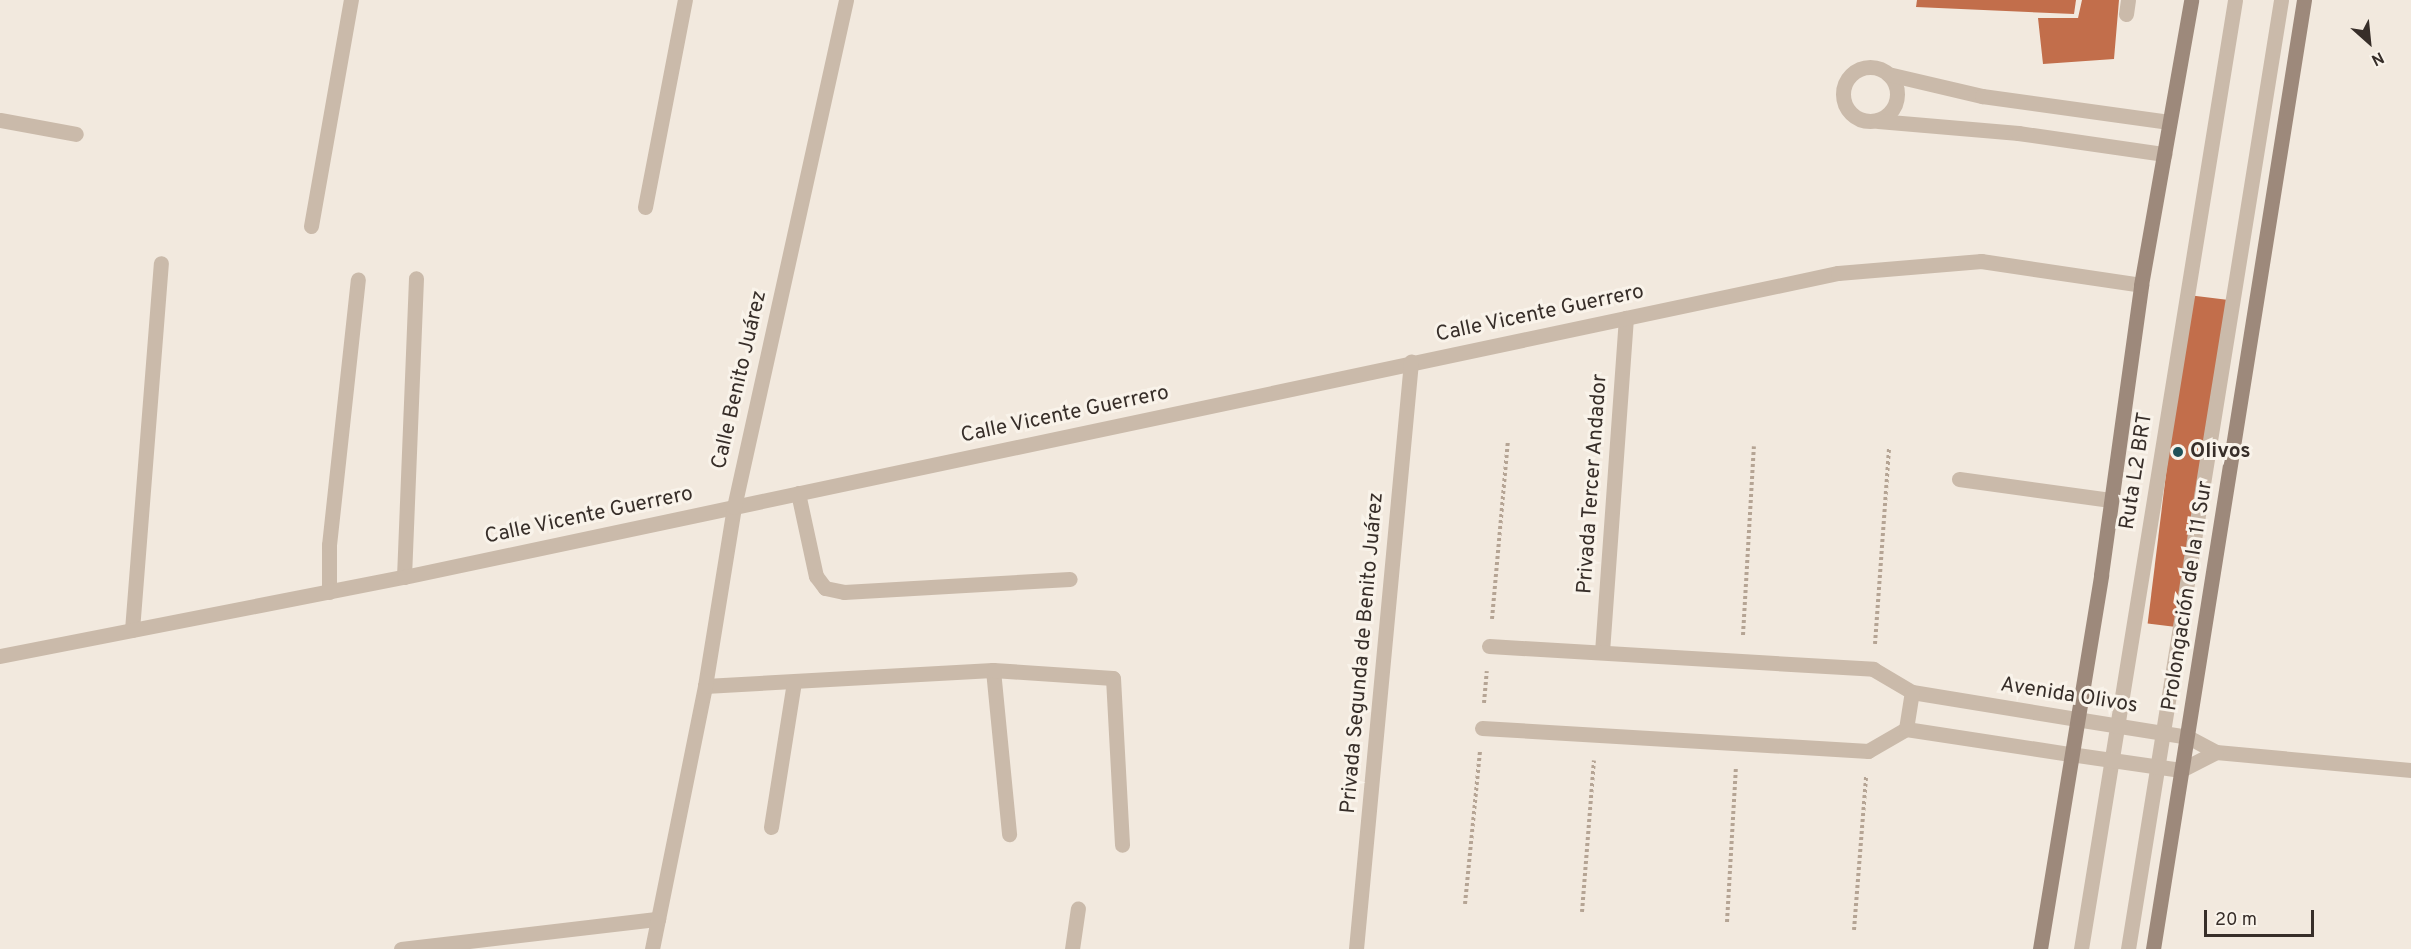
<!DOCTYPE html>
<html>
<head>
<meta charset="utf-8">
<style>
	body { margin:0 }
	#map { position:relative; width:2411px; height:949px; overflow:hidden; background:#f2e9de; font-family:Overpass,sans-serif }
	div>[style] { position:absolute }
	[style*='--x'] { left:calc(var(--x)*1px); top:calc(var(--y)*1px); width:calc(var(--w)*1px); rotate:calc(var(--a)*1deg) }
	.building>* { inset:0; background:#c26e4b; transform-origin:0 0 }
	.path>* { height:4px; margin-top:-2px; transform-origin:0; background:repeating-linear-gradient(90deg,#b5a494 0 3px,transparent 0 6px) }
	.service>* { height:15px; margin:-7.5px; padding:0 7.5px; transform-origin:7.5px; border-radius:7.5px; background:#cabaaa }
	.service>.ring { margin:-7.5px; padding:0; box-sizing:content-box; background:none; border:15px solid #cabaaa; border-radius:50% }
	.pedestrian>* { height:15px; margin:-7.5px; padding:0 7.5px; transform-origin:7.5px; border-radius:7.5px; background:#cabaaa }
	.minor>* { height:15px; margin:-7.5px; padding:0 7.5px; transform-origin:7.5px; border-radius:7.5px; background:#cabaaa }
	.tertiary>* { height:15px; margin:-7.5px; padding:0 7.5px; transform-origin:7.5px; border-radius:7.5px; background:#cabaaa }
	.secondary>* { height:15px; margin:-7.5px; padding:0 7.5px; transform-origin:7.5px; border-radius:7.5px; background:#9d897b }
	.dots>* { width:16px; height:16px; translate:-50% -50%; box-sizing:border-box; border:3px solid #f9f3ea; border-radius:50% }
	span { translate:-50% -50%; white-space:nowrap; text-align:center; line-height:1.15; -webkit-text-stroke:6px #f9f3ea; paint-order:stroke }
	.street-label { font-size:21px; color:#372e29 }
	.poi-label { font-size:21px; color:#372e29; font-weight:700 }
	.left { translate:0 -50%; text-align:left }
	.north { position:absolute; left:2339px; top:12px; width:60px; height:60px; -webkit-text-stroke:4px #f9f3ea; paint-order:stroke; rotate:153deg; font-size:16px; font-weight:700; line-height:24px; text-align:center; color:#372e29 }
	.north::after { content:''; display:block; margin:auto; width:21px; height:27px; background:#372e29; clip-path:polygon(50% 0,100% 100%,50% 72%,0 100%) }
	.scale { position:absolute; left:2204px; top:910px; width:110px; height:27px; box-sizing:border-box; border:3px solid #372e29; border-top:0; padding-left:8px; font-size:18px; line-height:21px; white-space:nowrap; color:#372e29; -webkit-text-stroke:4px #f9f3ea; paint-order:stroke }
</style>
</head>
<body>
<div id="map">
	<div class="building">
		<div style="clip-path:polygon(1917px 0,2076px 0,2074px 14px,1916px 7px)"></div>
		<div style="clip-path:polygon(2082px 0,2119px 0,2114px 59px,2043px 64px,2038px 18px,2078px 18px)"></div>
		<div style="left:2188px;top:295px;width:39px;height:331px;rotate:7deg"></div>
	</div>
	<div class="path">
		<div style="--x:1492;--y:619;--w:179;--a:-84.9"></div>
		<div style="--x:1743;--y:635;--w:189;--a:-86.7"></div>
		<div style="--x:1875;--y:644;--w:196;--a:-85.9"></div>
		<div style="--x:1484;--y:703;--w:32;--a:-85"></div>
		<div style="--x:1465;--y:904;--w:153;--a:-84.4"></div>
		<div style="--x:1582;--y:912;--w:152;--a:-85.5"></div>
		<div style="--x:1727;--y:922;--w:154;--a:-86.7"></div>
		<div style="--x:1854;--y:930;--w:154;--a:-85.5"></div>
	</div>
	<div class="service">
		<div style="--x:2126;--y:14;--w:14;--a:-82"></div>
		<div class="ring" style="left:1843px;top:67px;width:39px;height:39px"></div>
		<div style="--x:1888;--y:74;--w:97;--a:13.2"></div>
		<div style="--x:1982;--y:96;--w:189;--a:7.9"></div>
		<div style="--x:1878;--y:121;--w:141;--a:4.9"></div>
		<div style="--x:2018;--y:133;--w:148;--a:8.2"></div>
		<div style="--x:1959;--y:479;--w:153;--a:7.9"></div>
		<div style="--x:798;--y:493;--w:85;--a:77.8"></div>
		<div style="--x:816;--y:576;--w:15;--a:53"></div>
		<div style="--x:825;--y:588;--w:19;--a:12"></div>
		<div style="--x:844;--y:592;--w:226;--a:-3.3"></div>
		<div style="--x:993;--y:670;--w:165;--a:84.4"></div>
		<div style="--x:705;--y:686;--w:288;--a:-3.2"></div>
		<div style="--x:993;--y:670;--w:120;--a:3.8"></div>
		<div style="--x:1113;--y:678;--w:167;--a:86.9"></div>
		<div style="--x:771;--y:827;--w:147;--a:-81"></div>
		<div style="--x:2081;--y:949;--w:961;--a:-80.78"></div>
		<div style="--x:2128;--y:949;--w:961;--a:-80.84"></div>
	</div>
	<div class="pedestrian">
		<div style="--x:1602;--y:652;--w:335;--a:-85.9"></div>
	</div>
	<div class="minor">
		<div style="--x:0;--y:120;--w:77;--a:10.4"></div>
		<div style="--x:645;--y:207;--w:211;--a:-79.1"></div>
		<div style="--x:311;--y:226;--w:230;--a:-80"></div>
		<div style="--x:404;--y:577;--w:299;--a:-87.7"></div>
		<div style="--x:329;--y:592;--w:47;--a:-90"></div>
		<div style="--x:329;--y:545;--w:267;--a:-83.8"></div>
		<div style="--x:132;--y:630;--w:368;--a:-85.5"></div>
		<div style="--x:1489;--y:646;--w:385;--a:3.4"></div>
		<div style="--x:1873;--y:669;--w:45;--a:30.5"></div>
		<div style="--x:1912;--y:692;--w:166;--a:9.3"></div>
		<div style="--x:0;--y:656;--w:412;--a:-11.1"></div>
		<div style="--x:404;--y:577;--w:1466;--a:-11.97"></div>
		<div style="--x:1838;--y:273;--w:144;--a:-4.8"></div>
		<div style="--x:1981;--y:261;--w:162;--a:8.5"></div>
		<div style="--x:1482;--y:728;--w:387;--a:3.4"></div>
		<div style="--x:1868;--y:751;--w:44;--a:-30.1"></div>
		<div style="--x:1906;--y:729;--w:166;--a:8.7"></div>
		<div style="--x:1906;--y:729;--w:37;--a:-81"></div>
		<div style="--x:401;--y:949;--w:259;--a:-6.7"></div>
		<div style="--x:652;--y:949;--w:268;--a:-78.6"></div>
		<div style="--x:705;--y:686;--w:181;--a:-80.8"></div>
		<div style="--x:734;--y:507;--w:519;--a:-77.54"></div>
		<div style="--x:1072;--y:949;--w:41;--a:-81.7"></div>
		<div style="--x:1356;--y:949;--w:590;--a:-84.65"></div>
	</div>
	<div class="tertiary">
		<div style="--x:2076;--y:719;--w:113;--a:9.1"></div>
		<div style="--x:2188;--y:737;--w:32;--a:28"></div>
		<div style="--x:2216;--y:752;--w:196;--a:5.3"></div>
		<div style="--x:2070;--y:754;--w:112;--a:8.2"></div>
		<div style="--x:2181;--y:770;--w:39;--a:-27"></div>
	</div>
	<div class="secondary">
		<div style="--x:2040;--y:949;--w:379;--a:-80.7"></div>
		<div style="--x:2101;--y:575;--w:293;--a:-82.1"></div>
		<div style="--x:2141;--y:285;--w:289;--a:-80"></div>
		<div style="--x:2153;--y:949;--w:961;--a:-80.96"></div>
	</div>
	<div class="dots">
		<div style="left:2178px;top:452px;background:#205158"></div>
	</div>
	<div class="street-label">
		<span style="left:1540px;top:314px;rotate:-12deg">Calle Vicente Guerrero</span>
		<span style="left:740px;top:380px;rotate:-77deg">Calle Benito Juárez</span>
		<span style="left:1065px;top:415px;rotate:-12deg">Calle Vicente Guerrero</span>
		<span style="left:2137px;top:471px;rotate:-81deg">Ruta L2 BRT</span>
		<span style="left:1593px;top:484px;rotate:-86deg">Privada Tercer Andador</span>
		<span style="left:589px;top:516px;rotate:-12deg">Calle Vicente Guerrero</span>
		<span style="left:2188px;top:596px;rotate:-81deg">Prolongación de la 11 Sur</span>
		<span style="left:1363px;top:653px;rotate:-85deg">Privada Segunda de Benito Juárez</span>
		<span style="left:2069px;top:696px;rotate:9deg">Avenida Olivos</span>
	</div>
	<div class="poi-label">
		<span class="left" style="left:2190px;top:452px">Olivos</span>
	</div>
	<div class="north">N</div>
	<div class="scale">20 m</div>
</div>
</body>
</html>
